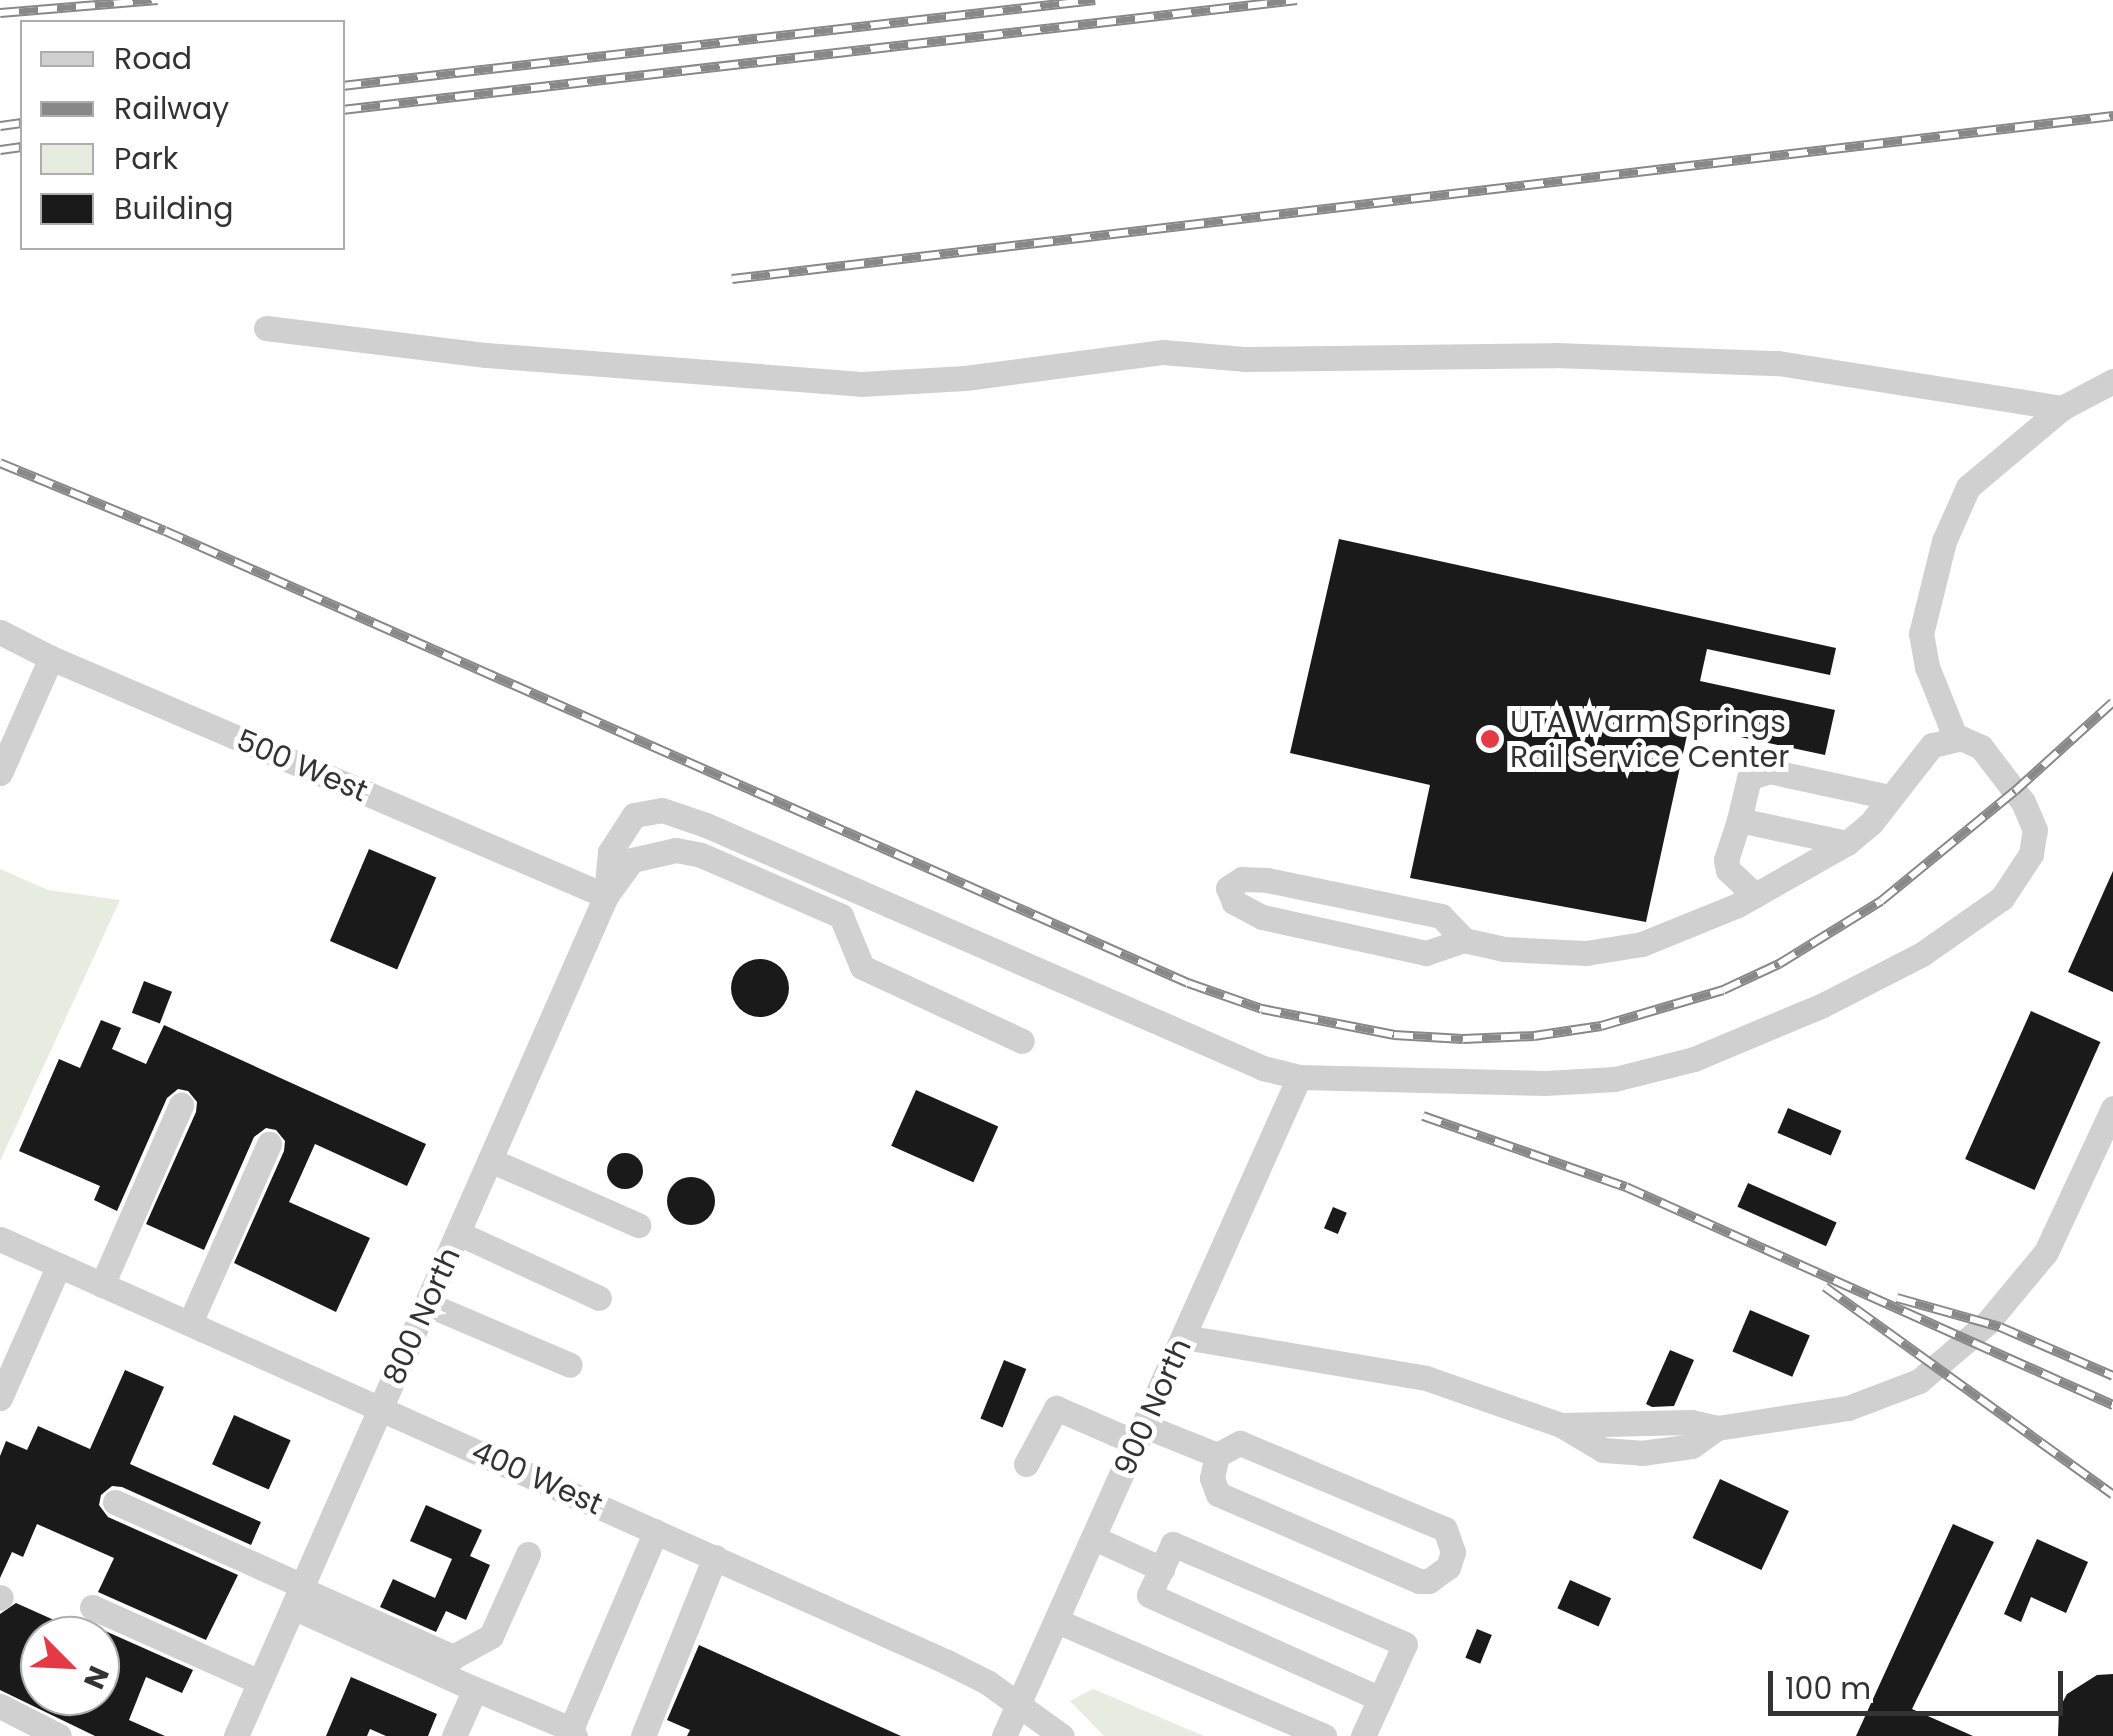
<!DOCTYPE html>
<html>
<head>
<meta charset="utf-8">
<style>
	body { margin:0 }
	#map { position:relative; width:2113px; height:1736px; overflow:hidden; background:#fff; font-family:Poppins,sans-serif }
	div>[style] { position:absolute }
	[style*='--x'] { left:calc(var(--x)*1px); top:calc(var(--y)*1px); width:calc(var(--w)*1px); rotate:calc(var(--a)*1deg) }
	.green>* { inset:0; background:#e6ecdf }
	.building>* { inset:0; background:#1a1a1a; transform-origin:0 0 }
	.round { border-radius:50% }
	.minor>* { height:25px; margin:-12.5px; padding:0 12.5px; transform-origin:12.5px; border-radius:12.5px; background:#d0d0d0 }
	.rail>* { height:10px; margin-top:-5px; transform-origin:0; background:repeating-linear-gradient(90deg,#fff 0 19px,#888 0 38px); box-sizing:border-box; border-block:2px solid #888 }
	.dots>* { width:28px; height:28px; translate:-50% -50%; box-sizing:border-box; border:5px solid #fff; border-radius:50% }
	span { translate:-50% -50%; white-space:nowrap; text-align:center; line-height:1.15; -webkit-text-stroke:10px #fff; paint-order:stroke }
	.poi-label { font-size:30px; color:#333 }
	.left { translate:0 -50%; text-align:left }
	.street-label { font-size:30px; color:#333 }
	.legend { position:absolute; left:20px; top:20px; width:325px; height:230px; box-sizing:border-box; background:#fff; border:2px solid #adadad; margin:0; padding:12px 18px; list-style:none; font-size:30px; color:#333 }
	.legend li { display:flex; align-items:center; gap:20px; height:50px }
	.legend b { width:50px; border:2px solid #adadad }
	.north { position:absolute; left:20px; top:1616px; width:100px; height:100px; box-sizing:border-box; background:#fff; border:2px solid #adadad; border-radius:50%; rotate:114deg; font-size:28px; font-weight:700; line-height:40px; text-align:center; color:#333 }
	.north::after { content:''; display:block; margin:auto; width:35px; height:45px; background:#e63946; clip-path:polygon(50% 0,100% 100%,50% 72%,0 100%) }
	.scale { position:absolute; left:1768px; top:1671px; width:295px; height:45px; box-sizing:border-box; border:5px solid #333; border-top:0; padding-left:12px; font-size:30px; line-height:35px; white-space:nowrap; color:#333; -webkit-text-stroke:8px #fff; paint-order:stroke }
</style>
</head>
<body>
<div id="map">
	<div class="green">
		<div style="clip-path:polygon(0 869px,48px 890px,120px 900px,0 1161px)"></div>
		<div style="clip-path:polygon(1093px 1689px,1204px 1736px,1104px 1736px,1070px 1701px)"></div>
	</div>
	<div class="building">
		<div style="clip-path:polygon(1339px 539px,1836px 648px,1830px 675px,1707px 649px,1700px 681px,1835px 710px,1825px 755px,1689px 726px,1646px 922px,1410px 878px,1430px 785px,1290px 753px)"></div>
		<div style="left:369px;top:849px;width:73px;height:100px;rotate:23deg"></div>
		<div style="clip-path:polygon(2113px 871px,2113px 992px,2068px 972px)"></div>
		<div class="round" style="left:731px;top:959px;width:58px;height:58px"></div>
		<div style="left:144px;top:981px;width:30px;height:34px;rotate:21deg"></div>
		<div style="left:2031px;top:1011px;width:76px;height:162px;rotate:24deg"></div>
		<div style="clip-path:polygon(101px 1020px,121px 1028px,112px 1049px,146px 1064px,164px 1025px,426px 1144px,407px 1186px,315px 1144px,289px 1202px,370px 1238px,336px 1312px,234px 1263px,284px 1151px,285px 1141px,276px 1130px,266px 1128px,254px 1137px,204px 1250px,146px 1224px,196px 1112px,197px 1102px,188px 1091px,178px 1089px,167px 1098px,117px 1211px,94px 1200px,100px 1186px,19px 1151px,59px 1059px,80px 1068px)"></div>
		<div style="left:916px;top:1090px;width:90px;height:61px;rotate:24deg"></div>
		<div style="left:1788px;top:1108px;width:58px;height:27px;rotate:23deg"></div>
		<div class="round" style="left:607px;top:1153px;width:36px;height:36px"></div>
		<div class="round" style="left:667px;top:1177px;width:48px;height:48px"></div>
		<div style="left:1748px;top:1183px;width:97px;height:26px;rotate:24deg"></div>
		<div style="left:1333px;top:1207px;width:15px;height:23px;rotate:23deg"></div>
		<div style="left:1750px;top:1310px;width:65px;height:45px;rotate:23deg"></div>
		<div style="clip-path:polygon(1670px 1350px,1694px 1360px,1674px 1406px,1652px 1407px,1646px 1404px)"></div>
		<div style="left:1004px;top:1360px;width:24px;height:63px;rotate:22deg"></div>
		<div style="clip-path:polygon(125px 1370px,164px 1387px,130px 1464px,261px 1522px,251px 1545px,122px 1487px,112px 1486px,101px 1495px,99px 1505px,108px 1517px,238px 1575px,206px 1640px,98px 1592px,114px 1558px,37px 1524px,23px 1557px,12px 1552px,0 1578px,0 1456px,6px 1441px,27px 1450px,38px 1426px,90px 1449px)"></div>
		<div style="left:234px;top:1415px;width:62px;height:54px;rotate:24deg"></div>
		<div style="left:1720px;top:1479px;width:76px;height:65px;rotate:25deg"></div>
		<div style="clip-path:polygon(426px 1505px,482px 1530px,470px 1556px,490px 1565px,466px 1620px,446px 1611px,436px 1632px,380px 1607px,393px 1579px,435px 1598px,452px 1559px,410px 1541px)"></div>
		<div style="clip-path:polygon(1953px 1524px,1994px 1542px,1912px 1709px,1973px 1736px,1856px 1736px)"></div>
		<div style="clip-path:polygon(2037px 1539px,2088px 1562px,2066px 1613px,2031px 1597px,2021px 1622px,2004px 1614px)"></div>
		<div style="left:1570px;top:1580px;width:45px;height:31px;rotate:24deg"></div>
		<div style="clip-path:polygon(16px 1603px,54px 1620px,46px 1636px,40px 1636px,40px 1696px,108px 1696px,120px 1666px,100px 1656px,100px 1636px,79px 1636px,85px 1622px,193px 1670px,182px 1693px,146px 1677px,129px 1720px,165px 1736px,95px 1736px,0 1690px,0 1614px)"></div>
		<div style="left:1477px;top:1629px;width:16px;height:31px;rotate:22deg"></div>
		<div style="clip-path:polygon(699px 1645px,901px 1736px,687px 1736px,690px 1730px,667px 1720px)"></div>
		<div style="clip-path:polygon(2113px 1674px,2113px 1736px,2058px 1736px,2059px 1709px,2067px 1694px,2097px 1675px)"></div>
		<div style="clip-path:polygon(351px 1677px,437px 1714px,428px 1736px,386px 1736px,370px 1729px,367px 1736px,326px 1736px)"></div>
	</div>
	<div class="minor">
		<div style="--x:266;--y:328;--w:222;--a:7"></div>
		<div style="--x:486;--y:355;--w:376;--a:4.4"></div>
		<div style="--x:861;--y:384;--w:104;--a:-3.3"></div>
		<div style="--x:965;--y:378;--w:200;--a:-7.5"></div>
		<div style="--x:1163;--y:352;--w:81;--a:4.9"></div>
		<div style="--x:1244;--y:359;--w:312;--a:-0.7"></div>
		<div style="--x:1556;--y:355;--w:222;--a:2.1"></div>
		<div style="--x:1778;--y:363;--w:288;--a:9"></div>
		<div style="--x:0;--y:632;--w:57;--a:27"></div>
		<div style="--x:51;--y:658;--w:604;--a:23.21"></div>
		<div style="--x:1956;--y:739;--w:78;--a:-111.9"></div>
		<div style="--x:1927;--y:667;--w:34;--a:-100"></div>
		<div style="--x:1921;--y:634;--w:96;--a:-76.1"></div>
		<div style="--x:1944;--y:541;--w:59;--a:-66"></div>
		<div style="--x:1968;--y:487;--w:123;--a:-40"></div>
		<div style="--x:2062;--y:408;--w:58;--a:-27.9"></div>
		<div style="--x:0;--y:773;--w:126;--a:-66.1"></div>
		<div style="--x:1739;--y:820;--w:42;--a:108"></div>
		<div style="--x:1726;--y:860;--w:10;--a:79"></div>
		<div style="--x:1728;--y:870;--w:37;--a:43"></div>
		<div style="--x:1847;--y:843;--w:110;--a:-168"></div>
		<div style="--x:1739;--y:820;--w:43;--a:-76.6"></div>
		<div style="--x:1749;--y:778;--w:21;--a:-19"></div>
		<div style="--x:1769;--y:771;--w:123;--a:12.2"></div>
		<div style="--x:606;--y:896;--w:44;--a:-84.8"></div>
		<div style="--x:610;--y:852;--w:44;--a:-57"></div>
		<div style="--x:634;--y:815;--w:28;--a:-10"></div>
		<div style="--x:662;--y:810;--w:46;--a:18.8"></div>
		<div style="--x:706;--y:825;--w:608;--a:23.57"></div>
		<div style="--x:1263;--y:1068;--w:37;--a:14"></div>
		<div style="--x:1299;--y:1077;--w:246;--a:1.4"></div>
		<div style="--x:1545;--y:1083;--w:70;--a:-3.3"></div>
		<div style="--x:1615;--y:1079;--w:81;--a:-14.2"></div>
		<div style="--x:1694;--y:1059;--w:138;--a:-22.7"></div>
		<div style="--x:1821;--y:1006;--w:114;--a:-27.2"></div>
		<div style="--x:1922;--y:954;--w:98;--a:-35"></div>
		<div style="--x:2002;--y:898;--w:53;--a:-56.6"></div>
		<div style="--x:2031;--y:854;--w:24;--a:-81"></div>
		<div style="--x:2035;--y:830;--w:30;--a:-113"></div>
		<div style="--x:2023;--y:802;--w:69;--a:-127.4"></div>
		<div style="--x:1981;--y:747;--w:22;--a:-156"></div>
		<div style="--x:1961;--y:738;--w:30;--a:166"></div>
		<div style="--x:1932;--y:745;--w:99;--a:128"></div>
		<div style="--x:1871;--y:823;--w:31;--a:140"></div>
		<div style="--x:1847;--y:843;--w:125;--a:150.4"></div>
		<div style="--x:1738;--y:905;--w:104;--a:157.9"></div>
		<div style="--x:1642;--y:944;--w:57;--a:170.9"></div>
		<div style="--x:1586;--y:953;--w:82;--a:-177.2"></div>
		<div style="--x:1504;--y:949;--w:41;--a:-167.3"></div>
		<div style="--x:1464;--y:940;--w:40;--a:161.1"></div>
		<div style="--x:1426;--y:953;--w:168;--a:-167.6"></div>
		<div style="--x:1262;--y:917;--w:32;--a:-152"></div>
		<div style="--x:1234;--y:902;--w:15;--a:-113"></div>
		<div style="--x:1228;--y:888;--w:17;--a:-33"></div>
		<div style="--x:1242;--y:879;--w:25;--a:2"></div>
		<div style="--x:1267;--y:880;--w:178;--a:11.7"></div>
		<div style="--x:1441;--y:916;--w:33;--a:46"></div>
		<div style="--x:490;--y:1160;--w:162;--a:23.7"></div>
		<div style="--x:458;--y:1233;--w:155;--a:24.7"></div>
		<div style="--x:0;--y:1239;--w:1037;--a:24.07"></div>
		<div style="--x:947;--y:1662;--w:45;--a:26.6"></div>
		<div style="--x:987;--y:1682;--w:92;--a:35.8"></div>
		<div style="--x:102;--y:1285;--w:197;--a:-66.3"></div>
		<div style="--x:427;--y:1304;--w:155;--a:23.1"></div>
		<div style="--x:190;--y:1323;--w:196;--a:-66.2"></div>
		<div style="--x:1184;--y:1337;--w:245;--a:9.6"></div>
		<div style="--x:1426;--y:1378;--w:143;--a:19.2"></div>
		<div style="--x:1561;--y:1425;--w:49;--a:30.8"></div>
		<div style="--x:1603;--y:1450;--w:39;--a:4"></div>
		<div style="--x:1642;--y:1453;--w:50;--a:-8"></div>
		<div style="--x:1692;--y:1446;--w:31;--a:-36"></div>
		<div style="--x:1717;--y:1428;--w:27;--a:-167"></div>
		<div style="--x:1691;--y:1422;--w:130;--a:178.7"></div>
		<div style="--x:0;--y:1398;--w:145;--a:-66.1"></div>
		<div style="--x:1145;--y:1426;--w:78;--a:21.9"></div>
		<div style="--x:1217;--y:1455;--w:26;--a:-28"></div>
		<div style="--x:1240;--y:1443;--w:222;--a:22.8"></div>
		<div style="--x:1445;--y:1529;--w:24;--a:71"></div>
		<div style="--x:1453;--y:1552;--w:16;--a:108"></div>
		<div style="--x:1448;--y:1567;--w:24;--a:144"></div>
		<div style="--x:1429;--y:1581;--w:10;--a:180"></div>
		<div style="--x:1419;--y:1581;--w:219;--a:-156.6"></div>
		<div style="--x:1218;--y:1494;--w:17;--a:-111"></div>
		<div style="--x:1212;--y:1478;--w:24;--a:-78"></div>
		<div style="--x:1717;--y:1428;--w:133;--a:-8.7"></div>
		<div style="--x:1848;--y:1408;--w:76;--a:-20.8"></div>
		<div style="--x:1919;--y:1381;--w:89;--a:-40.5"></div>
		<div style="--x:1987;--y:1323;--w:92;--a:-50.3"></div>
		<div style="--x:2046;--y:1252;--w:159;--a:-65"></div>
		<div style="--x:1026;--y:1464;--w:64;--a:-61.8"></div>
		<div style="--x:1056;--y:1408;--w:88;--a:23.4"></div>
		<div style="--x:115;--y:1502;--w:206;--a:24.1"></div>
		<div style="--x:1094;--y:1538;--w:75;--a:24.5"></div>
		<div style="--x:301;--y:1589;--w:167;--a:24.1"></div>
		<div style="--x:453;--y:1657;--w:43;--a:-28.9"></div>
		<div style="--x:491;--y:1636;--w:90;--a:-65.7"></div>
		<div style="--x:0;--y:1598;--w:1;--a:-45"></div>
		<div style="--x:92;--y:1607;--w:184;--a:24.1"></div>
		<div style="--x:293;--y:1607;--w:200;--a:24.3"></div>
		<div style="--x:475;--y:1689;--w:51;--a:114.1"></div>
		<div style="--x:1057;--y:1621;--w:291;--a:23.3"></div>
		<div style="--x:475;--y:1689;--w:104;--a:22.6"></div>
		<div style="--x:571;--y:1729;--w:8;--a:60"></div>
		<div style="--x:0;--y:1706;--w:66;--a:27"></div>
		<div style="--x:571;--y:1729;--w:215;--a:-66.8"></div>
		<div style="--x:236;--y:1736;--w:918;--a:-66.23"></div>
		<div style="--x:606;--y:896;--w:44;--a:-54.2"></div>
		<div style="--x:632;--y:860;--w:45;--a:-12.8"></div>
		<div style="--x:676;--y:850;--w:25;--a:11"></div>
		<div style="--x:701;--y:855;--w:153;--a:23.5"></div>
		<div style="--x:841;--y:916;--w:55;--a:67.6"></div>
		<div style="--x:862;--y:967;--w:176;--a:24.8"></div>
		<div style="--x:643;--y:1736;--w:193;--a:-68.1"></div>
		<div style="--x:1004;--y:1736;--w:722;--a:-65.88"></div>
		<div style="--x:1363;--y:1736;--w:41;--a:-65.3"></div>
		<div style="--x:1380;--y:1699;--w:60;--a:-65.6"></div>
		<div style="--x:1405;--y:1644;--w:253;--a:-156.7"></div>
		<div style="--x:1173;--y:1544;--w:56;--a:115.2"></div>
		<div style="--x:1149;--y:1595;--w:253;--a:24.2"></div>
	</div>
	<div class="rail">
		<div style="--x:0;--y:13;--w:158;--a:-4.7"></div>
		<div style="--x:342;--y:86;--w:758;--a:-6.52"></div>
		<div style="--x:342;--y:110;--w:961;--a:-6.57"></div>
		<div style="--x:0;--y:126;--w:22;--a:-8"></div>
		<div style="--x:0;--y:150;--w:22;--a:-8"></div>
		<div style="--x:732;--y:279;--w:1391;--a:-6.73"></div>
		<div style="--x:0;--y:463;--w:178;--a:22.4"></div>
		<div style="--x:165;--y:531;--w:1118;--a:23.84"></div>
		<div style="--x:1188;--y:983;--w:78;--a:19.4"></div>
		<div style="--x:1262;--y:1009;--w:135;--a:11.1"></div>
		<div style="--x:1394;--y:1035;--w:69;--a:3.3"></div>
		<div style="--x:1463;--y:1039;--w:71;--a:-2.4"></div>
		<div style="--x:1534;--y:1036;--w:68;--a:-8.5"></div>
		<div style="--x:1601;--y:1026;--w:127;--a:-16.4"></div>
		<div style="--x:1723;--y:990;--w:62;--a:-24.9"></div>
		<div style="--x:1779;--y:964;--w:120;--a:-31.7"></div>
		<div style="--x:1881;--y:901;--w:173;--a:-39.4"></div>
		<div style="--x:2015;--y:791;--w:132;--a:-42.2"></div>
		<div style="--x:1423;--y:1116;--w:215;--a:19.3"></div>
		<div style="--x:1626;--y:1187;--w:534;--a:24.12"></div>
		<div style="--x:1825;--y:1287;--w:355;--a:35.8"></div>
		<div style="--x:1897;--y:1298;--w:107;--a:15.7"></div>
		<div style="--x:2000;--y:1327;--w:123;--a:23.4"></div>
	</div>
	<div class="dots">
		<div style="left:1490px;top:739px;background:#e63946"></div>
	</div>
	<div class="poi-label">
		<span class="left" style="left:1510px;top:739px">UTA Warm Springs<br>Rail Service Center</span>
	</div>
	<div class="street-label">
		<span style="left:302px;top:766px;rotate:23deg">500 West</span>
		<span style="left:422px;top:1316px;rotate:-66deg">800 North</span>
		<span style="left:1153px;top:1407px;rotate:-66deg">900 North</span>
		<span style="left:537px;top:1478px;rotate:24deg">400 West</span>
	</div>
	<ul class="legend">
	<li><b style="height:12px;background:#d0d0d0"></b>Road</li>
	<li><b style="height:12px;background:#888"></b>Railway</li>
	<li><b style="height:28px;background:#e6ecdf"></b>Park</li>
	<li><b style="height:28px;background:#1a1a1a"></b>Building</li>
	</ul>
	<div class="north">N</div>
	<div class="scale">100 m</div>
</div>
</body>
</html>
